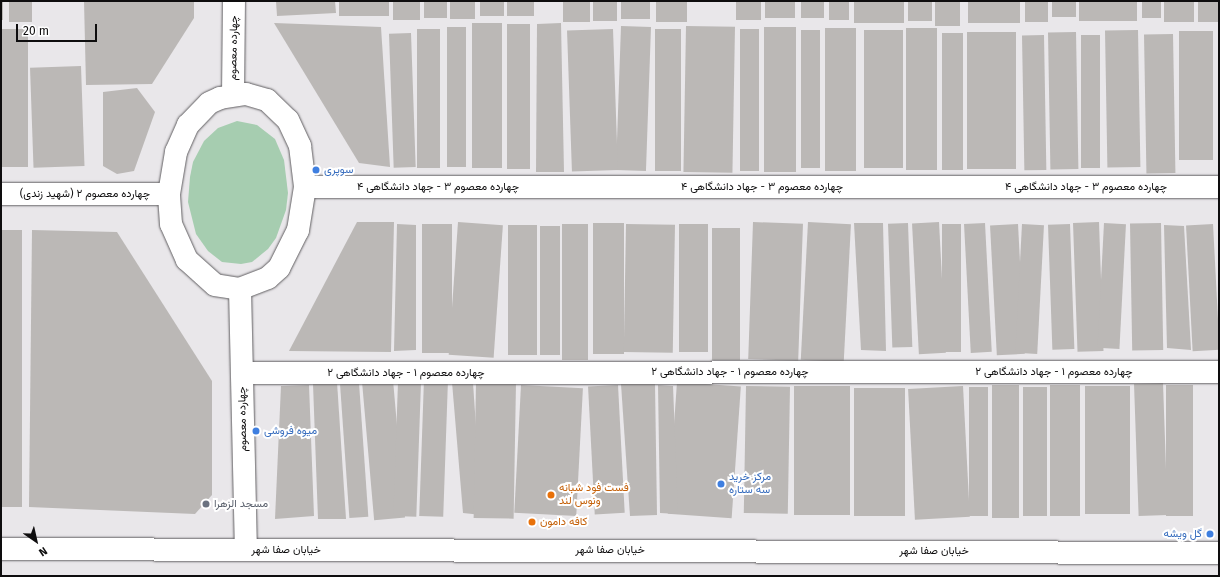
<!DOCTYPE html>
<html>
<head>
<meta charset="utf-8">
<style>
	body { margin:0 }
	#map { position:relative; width:1220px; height:577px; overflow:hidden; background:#e9e7ea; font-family:"Fira Sans",Vazirmatn,sans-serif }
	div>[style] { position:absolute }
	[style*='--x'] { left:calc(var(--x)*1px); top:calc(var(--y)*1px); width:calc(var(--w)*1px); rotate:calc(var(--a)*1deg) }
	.green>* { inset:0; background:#a6cdb0 }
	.building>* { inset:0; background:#bbb8b6; transform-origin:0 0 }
	.roads { filter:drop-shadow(0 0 1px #605e61) drop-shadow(0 0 1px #605e61) }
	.minor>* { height:22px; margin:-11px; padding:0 11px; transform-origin:11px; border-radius:11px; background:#fff }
	.secondary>* { height:22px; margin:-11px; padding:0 11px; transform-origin:11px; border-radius:11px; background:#fff }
	.dots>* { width:11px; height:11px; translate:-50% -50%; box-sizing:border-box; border:2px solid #fff; border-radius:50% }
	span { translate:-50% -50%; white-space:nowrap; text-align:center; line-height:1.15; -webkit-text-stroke:4px #fff; paint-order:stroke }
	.street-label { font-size:11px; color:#0e0d0e }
	.shop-label { font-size:11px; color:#366cbe }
	.left { translate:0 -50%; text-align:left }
	.right { translate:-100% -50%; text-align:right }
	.food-label { font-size:11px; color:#c56008 }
	.worship-label { font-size:11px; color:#5b616d }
	.frame { position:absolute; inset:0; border:2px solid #0e0d0e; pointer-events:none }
	.north { position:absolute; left:16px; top:521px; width:40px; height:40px; -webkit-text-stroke:3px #fff; paint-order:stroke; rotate:146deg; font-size:11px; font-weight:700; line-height:16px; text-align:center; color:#0e0d0e }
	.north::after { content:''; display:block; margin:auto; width:14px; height:18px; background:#0e0d0e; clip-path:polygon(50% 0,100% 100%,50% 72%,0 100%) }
	.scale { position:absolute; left:16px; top:24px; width:81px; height:18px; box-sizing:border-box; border:2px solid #0e0d0e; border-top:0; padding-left:5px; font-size:12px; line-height:14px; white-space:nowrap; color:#0e0d0e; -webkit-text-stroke:3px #fff; paint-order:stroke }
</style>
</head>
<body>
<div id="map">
	<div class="green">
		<div style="clip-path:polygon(237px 121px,257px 125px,275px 139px,284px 160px,288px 193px,286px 210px,276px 238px,268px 249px,252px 262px,241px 264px,222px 262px,208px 251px,196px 234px,188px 202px,190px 177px,193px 162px,204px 141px,218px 128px)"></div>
	</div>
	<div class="building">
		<div style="left:1px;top:1px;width:2px;height:19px"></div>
		<div style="left:9px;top:1px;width:23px;height:21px"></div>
		<div style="clip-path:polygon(84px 1px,194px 1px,194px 18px,152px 84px,86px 85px)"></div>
		<div style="clip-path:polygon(276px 1px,335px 1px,336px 13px,277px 16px)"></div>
		<div style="left:339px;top:1px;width:50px;height:15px"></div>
		<div style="left:393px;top:1px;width:27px;height:19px"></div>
		<div style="left:424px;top:1px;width:23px;height:17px"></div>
		<div style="left:450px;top:1px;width:25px;height:18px"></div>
		<div style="left:480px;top:1px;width:24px;height:15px"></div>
		<div style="left:507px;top:1px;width:27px;height:15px"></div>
		<div style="left:563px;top:1px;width:27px;height:21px"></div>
		<div style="left:593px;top:1px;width:24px;height:20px"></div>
		<div style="left:621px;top:1px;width:29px;height:18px"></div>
		<div style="left:656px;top:1px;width:31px;height:21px"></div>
		<div style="left:736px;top:1px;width:25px;height:19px"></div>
		<div style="left:765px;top:1px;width:30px;height:17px"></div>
		<div style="left:801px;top:1px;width:23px;height:17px"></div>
		<div style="left:829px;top:1px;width:20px;height:19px"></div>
		<div style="left:854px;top:1px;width:50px;height:22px"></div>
		<div style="left:908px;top:1px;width:24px;height:20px"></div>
		<div style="left:935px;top:1px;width:25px;height:25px"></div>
		<div style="left:968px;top:1px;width:52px;height:22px"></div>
		<div style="left:1025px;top:1px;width:23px;height:21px"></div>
		<div style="left:1052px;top:1px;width:24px;height:16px"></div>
		<div style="left:1079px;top:1px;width:58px;height:20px"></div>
		<div style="left:1142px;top:1px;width:19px;height:17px"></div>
		<div style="left:1164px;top:1px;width:30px;height:21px"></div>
		<div style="left:1198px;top:1px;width:21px;height:21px"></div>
		<div style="clip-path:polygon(274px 23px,381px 27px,390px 167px,359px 163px)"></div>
		<div style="left:472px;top:23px;width:30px;height:145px"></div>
		<div style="clip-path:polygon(561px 23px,564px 172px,536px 172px,537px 24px)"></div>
		<div style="left:507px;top:24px;width:23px;height:145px"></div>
		<div style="left:621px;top:26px;width:30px;height:144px;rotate:2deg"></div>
		<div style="left:686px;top:26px;width:49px;height:146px;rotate:1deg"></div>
		<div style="left:447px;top:27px;width:19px;height:140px"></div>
		<div style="left:764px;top:27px;width:32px;height:145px"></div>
		<div style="left:856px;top:28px;width:143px;height:31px;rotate:90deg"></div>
		<div style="left:906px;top:28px;width:31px;height:142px"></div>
		<div style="left:1px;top:29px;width:27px;height:138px"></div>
		<div style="left:417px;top:29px;width:23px;height:139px"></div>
		<div style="left:613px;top:29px;width:141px;height:46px;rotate:88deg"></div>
		<div style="left:655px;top:29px;width:26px;height:142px"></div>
		<div style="left:740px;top:29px;width:19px;height:142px"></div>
		<div style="left:801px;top:30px;width:19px;height:138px"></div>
		<div style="left:864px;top:30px;width:39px;height:138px"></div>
		<div style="left:1138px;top:30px;width:137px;height:33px;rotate:89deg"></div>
		<div style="left:1179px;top:31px;width:34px;height:129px"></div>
		<div style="left:967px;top:32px;width:49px;height:137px"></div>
		<div style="left:1076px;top:32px;width:137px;height:28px;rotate:89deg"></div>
		<div style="left:411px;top:33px;width:134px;height:22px;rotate:88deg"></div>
		<div style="left:942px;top:33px;width:21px;height:137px"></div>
		<div style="left:1173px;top:34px;width:139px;height:29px;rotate:89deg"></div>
		<div style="left:1044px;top:35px;width:135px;height:22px;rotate:89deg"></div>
		<div style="left:1081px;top:35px;width:19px;height:133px"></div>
		<div style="left:81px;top:66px;width:100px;height:51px;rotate:88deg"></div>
		<div style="clip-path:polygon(137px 88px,155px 112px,134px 171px,117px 174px,103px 166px,103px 92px)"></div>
		<div style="clip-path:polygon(357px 222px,394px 222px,391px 352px,289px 351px)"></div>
		<div style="left:458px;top:222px;width:45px;height:133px;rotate:4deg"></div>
		<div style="left:753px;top:222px;width:50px;height:137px;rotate:2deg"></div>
		<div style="left:808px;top:222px;width:43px;height:138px;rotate:3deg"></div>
		<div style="left:939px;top:222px;width:131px;height:27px;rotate:87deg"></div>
		<div style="left:1099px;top:222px;width:129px;height:26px;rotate:88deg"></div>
		<div style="left:593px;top:223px;width:31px;height:131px"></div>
		<div style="clip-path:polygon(854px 223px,883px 223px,886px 351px,861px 350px)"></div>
		<div style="left:908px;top:223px;width:124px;height:20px;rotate:88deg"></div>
		<div style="left:985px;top:223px;width:129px;height:21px;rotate:87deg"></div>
		<div style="left:1104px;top:223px;width:22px;height:125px;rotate:3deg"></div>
		<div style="left:1161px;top:223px;width:127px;height:31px;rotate:89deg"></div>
		<div style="clip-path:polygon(397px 224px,416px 225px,416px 350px,394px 351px)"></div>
		<div style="left:422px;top:224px;width:30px;height:129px"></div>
		<div style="left:588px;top:224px;width:136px;height:26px;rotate:90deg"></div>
		<div style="left:626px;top:224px;width:49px;height:128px;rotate:1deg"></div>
		<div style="left:679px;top:224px;width:29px;height:128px"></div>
		<div style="left:942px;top:224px;width:19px;height:128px"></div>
		<div style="left:1018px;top:224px;width:130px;height:28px;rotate:87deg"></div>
		<div style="left:1022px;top:224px;width:22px;height:129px;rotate:3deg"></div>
		<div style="left:1070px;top:224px;width:125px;height:22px;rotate:88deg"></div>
		<div style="left:1213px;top:224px;width:126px;height:27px;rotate:87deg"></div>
		<div style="left:508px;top:225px;width:29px;height:130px"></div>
		<div style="clip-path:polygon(1164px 225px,1184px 226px,1191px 350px,1167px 348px)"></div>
		<div style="left:540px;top:226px;width:20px;height:129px"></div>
		<div style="left:740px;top:228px;width:132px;height:28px;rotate:90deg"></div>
		<div style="left:1px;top:230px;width:21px;height:277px"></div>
		<div style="clip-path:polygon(32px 230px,117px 232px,212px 381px,212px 495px,195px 514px,29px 507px)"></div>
		<div style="left:424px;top:379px;width:24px;height:137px;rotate:2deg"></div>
		<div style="left:393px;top:380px;width:138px;height:31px;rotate:85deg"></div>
		<div style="clip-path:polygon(337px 382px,346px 519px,318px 519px,313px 384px)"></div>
		<div style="left:398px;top:382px;width:23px;height:134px;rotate:2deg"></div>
		<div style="clip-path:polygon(452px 382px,473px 383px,482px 515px,463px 513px)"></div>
		<div style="left:476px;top:382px;width:40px;height:136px;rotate:1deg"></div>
		<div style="left:677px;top:382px;width:64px;height:132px;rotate:4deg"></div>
		<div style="left:359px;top:383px;width:134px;height:19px;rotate:86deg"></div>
		<div style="left:1163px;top:383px;width:132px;height:29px;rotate:88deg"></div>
		<div style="clip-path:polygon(621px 384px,655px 384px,657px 515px,630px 516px)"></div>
		<div style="clip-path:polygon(309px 385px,314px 516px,275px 519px,281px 386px)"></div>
		<div style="left:521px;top:385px;width:62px;height:128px;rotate:3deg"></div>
		<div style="left:618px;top:385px;width:128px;height:30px;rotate:87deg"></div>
		<div style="clip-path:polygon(658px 385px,673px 386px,678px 514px,660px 513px)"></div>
		<div style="left:992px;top:385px;width:27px;height:133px"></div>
		<div style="left:1050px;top:385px;width:30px;height:131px"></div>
		<div style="left:1166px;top:385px;width:27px;height:131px"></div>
		<div style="left:746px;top:386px;width:44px;height:127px;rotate:1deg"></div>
		<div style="left:794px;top:386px;width:56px;height:129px"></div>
		<div style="left:963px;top:386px;width:131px;height:55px;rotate:87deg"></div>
		<div style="left:1085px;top:386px;width:45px;height:128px"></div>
		<div style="left:969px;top:387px;width:19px;height:129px"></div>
		<div style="left:1023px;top:387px;width:24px;height:129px"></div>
		<div style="left:854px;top:388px;width:51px;height:128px"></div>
	</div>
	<div class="roads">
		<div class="minor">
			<div style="--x:246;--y:94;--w:22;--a:16"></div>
			<div style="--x:267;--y:100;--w:29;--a:44"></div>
			<div style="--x:288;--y:120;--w:29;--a:65"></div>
			<div style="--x:300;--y:146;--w:41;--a:83"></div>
			<div style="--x:305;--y:187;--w:44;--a:99.2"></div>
			<div style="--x:298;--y:230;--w:42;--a:116.6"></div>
			<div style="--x:279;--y:268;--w:15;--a:138"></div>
			<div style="--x:268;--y:278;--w:30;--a:159"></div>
			<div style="--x:240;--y:289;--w:25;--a:-171"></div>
			<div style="--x:215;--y:285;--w:38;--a:-138"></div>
			<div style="--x:187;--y:260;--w:39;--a:-114"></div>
			<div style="--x:171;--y:224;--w:30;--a:-94"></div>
			<div style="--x:169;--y:194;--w:43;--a:-80.5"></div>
			<div style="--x:176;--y:152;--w:30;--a:-66"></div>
			<div style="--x:188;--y:125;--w:30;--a:-46"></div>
			<div style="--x:209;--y:103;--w:12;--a:-24"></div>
			<div style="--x:220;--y:98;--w:26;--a:-9"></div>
			<div style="--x:233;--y:95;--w:94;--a:-89.4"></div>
			<div style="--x:305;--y:187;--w:914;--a:0"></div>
			<div style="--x:1;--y:194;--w:168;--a:0"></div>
			<div style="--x:240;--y:289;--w:260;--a:88.7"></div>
			<div style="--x:242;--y:373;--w:977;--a:-0.06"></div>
		</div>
		<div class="secondary">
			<div style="--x:1;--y:549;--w:1218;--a:0.19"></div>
		</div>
	</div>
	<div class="dots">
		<div style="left:316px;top:170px;background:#3f7fe0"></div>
		<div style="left:256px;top:431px;background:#3f7fe0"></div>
		<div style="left:721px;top:484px;background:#3f7fe0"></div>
		<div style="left:551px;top:495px;background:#e8710a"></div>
		<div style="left:206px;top:504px;background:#6b7280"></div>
		<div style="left:532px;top:522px;background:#e8710a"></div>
		<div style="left:1210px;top:534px;background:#3f7fe0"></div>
	</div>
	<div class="street-label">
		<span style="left:234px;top:48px;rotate:-89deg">چهارده معصوم</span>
		<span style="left:438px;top:187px">چهارده معصوم ۳ - جهاد دانشگاهی ۴</span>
		<span style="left:762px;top:187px">چهارده معصوم ۳ - جهاد دانشگاهی ۴</span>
		<span style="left:1086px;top:187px">چهارده معصوم ۳ - جهاد دانشگاهی ۴</span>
		<span style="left:85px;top:194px">چهارده معصوم ۲ (شهید زندی)</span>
		<span style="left:730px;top:372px">چهارده معصوم ۱ - جهاد دانشگاهی ۲</span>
		<span style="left:1054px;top:372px">چهارده معصوم ۱ - جهاد دانشگاهی ۲</span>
		<span style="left:406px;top:373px">چهارده معصوم ۱ - جهاد دانشگاهی ۲</span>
		<span style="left:243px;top:419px;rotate:-91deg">چهارده معصوم</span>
		<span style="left:286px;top:550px">خیابان صفا شهر</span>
		<span style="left:610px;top:550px">خیابان صفا شهر</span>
		<span style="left:934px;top:551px">خیابان صفا شهر</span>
	</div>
	<div class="shop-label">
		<span class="left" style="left:324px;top:170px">سوپری</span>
		<span class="left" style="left:264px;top:431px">میوه فروشی</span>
		<span class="left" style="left:729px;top:484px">مرکز خرید<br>سه ستاره</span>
		<span class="right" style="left:1202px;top:534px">گل ویشه</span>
	</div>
	<div class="food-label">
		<span class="left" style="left:559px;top:495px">فست فود شبانه<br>ونوس لند</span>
		<span class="left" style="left:540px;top:522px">کافه دامون</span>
	</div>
	<div class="worship-label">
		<span class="left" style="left:214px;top:504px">مسجد الزهرا</span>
	</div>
	<div class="frame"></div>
	<div class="north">N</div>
	<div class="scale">20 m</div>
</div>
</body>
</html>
